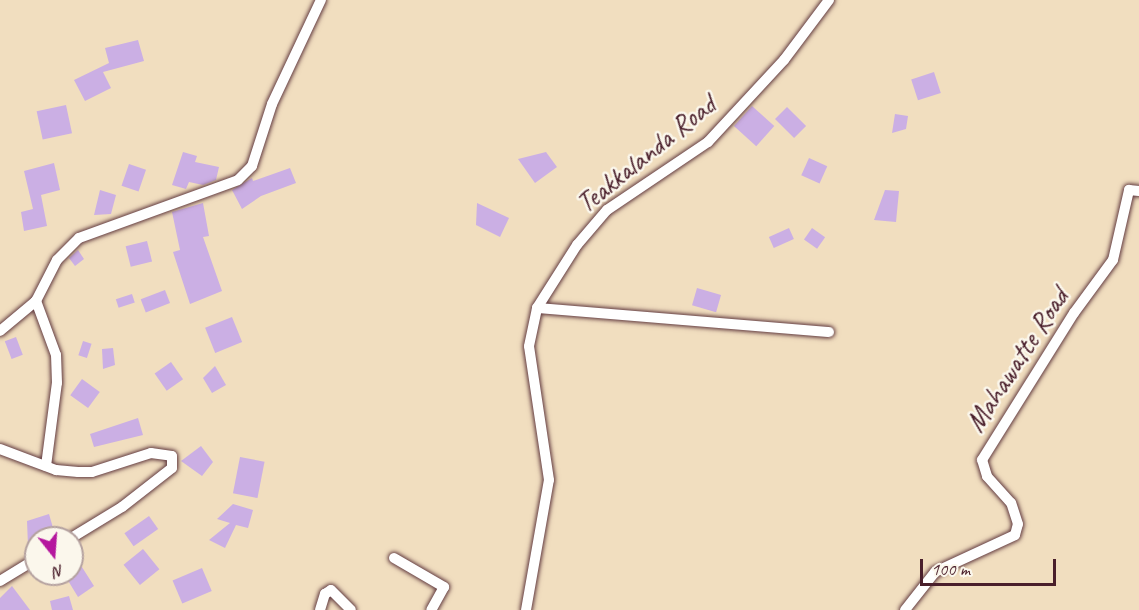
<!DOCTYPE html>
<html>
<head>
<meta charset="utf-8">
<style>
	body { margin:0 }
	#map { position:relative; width:1139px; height:610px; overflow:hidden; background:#f1debf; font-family:Caveat,sans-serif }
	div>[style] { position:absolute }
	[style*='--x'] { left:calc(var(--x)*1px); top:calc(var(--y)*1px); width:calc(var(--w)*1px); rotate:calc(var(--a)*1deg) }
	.building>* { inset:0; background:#cbafe4; transform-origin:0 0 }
	.roads { filter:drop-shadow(0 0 2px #633c41) drop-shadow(0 0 2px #633c41) }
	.minor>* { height:10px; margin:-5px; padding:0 5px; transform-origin:5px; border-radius:5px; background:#fff }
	span { translate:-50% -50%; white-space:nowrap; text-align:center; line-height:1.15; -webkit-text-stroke:5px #fbf7ec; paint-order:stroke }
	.street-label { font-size:28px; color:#4a1f2b }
	.north { position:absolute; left:24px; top:526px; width:60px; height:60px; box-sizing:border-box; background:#fbf7ec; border:2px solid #b4a19f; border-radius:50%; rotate:163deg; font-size:16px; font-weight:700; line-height:24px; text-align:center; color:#4a1f2b }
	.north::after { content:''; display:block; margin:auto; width:21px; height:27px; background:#b5179e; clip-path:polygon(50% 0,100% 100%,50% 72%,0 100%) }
	.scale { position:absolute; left:920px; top:559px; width:136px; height:27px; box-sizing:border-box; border:3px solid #4a1f2b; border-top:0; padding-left:8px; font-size:18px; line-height:21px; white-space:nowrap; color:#4a1f2b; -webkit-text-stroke:4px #fbf7ec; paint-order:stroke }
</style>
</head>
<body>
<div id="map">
	<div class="building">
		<div style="clip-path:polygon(138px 40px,144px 61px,103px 72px,111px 88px,85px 101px,74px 80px,109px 63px,105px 48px)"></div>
		<div style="left:934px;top:72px;width:22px;height:24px;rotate:72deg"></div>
		<div style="left:66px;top:105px;width:29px;height:30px;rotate:78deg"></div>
		<div style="left:752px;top:106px;width:30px;height:27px;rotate:42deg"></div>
		<div style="left:787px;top:107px;width:27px;height:17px;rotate:45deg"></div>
		<div style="clip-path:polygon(895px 114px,908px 116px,906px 129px,892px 133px)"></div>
		<div style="clip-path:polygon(183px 152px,197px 156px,195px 162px,219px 167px,216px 180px,203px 185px,189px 182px,186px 189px,172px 185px)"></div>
		<div style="clip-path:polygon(546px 152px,557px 167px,535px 183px,518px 159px)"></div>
		<div style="left:809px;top:158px;width:20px;height:19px;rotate:24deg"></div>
		<div style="clip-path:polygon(54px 163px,60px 190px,41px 195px,47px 226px,24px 231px,21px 212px,33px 209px,24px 171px)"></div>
		<div style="left:129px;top:164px;width:18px;height:23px;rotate:19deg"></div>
		<div style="clip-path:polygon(290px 168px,296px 183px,261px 196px,242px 209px,232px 190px,252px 178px,253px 181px)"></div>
		<div style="clip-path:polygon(100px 190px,116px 195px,111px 214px,94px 215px)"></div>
		<div style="clip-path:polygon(885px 190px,899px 191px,896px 222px,874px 220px)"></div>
		<div style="clip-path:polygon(203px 203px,209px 236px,203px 237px,222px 291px,190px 304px,173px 252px,180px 250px,172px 212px)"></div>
		<div style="clip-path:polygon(477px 203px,509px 218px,500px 237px,476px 225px)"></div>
		<div style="left:789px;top:228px;width:12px;height:22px;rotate:66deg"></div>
		<div style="left:812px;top:228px;width:16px;height:14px;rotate:35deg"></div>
		<div style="left:147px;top:241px;width:21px;height:22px;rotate:76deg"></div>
		<div style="clip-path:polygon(78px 250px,84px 259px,75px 266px,69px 258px)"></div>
		<div style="left:697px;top:288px;width:25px;height:18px;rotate:16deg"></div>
		<div style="left:165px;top:290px;width:14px;height:26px;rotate:69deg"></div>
		<div style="left:132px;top:294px;width:9px;height:17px;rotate:72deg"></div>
		<div style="left:232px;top:317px;width:27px;height:29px;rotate:68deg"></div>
		<div style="left:16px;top:337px;width:19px;height:12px;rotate:69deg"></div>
		<div style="left:83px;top:341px;width:9px;height:15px;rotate:18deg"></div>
		<div style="clip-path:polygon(113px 348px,115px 365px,103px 369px,102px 349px)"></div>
		<div style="left:171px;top:362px;width:21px;height:20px;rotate:55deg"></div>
		<div style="clip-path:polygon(215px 366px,226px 385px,212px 393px,203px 378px)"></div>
		<div style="left:82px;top:379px;width:22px;height:20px;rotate:36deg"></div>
		<div style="clip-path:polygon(138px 418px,143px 435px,94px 447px,90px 434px)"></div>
		<div style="clip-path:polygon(201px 446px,213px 462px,202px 476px,181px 461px)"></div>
		<div style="left:240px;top:457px;width:25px;height:37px;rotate:11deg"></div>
		<div style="clip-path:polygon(233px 504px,253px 510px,248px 528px,236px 525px,225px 548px,209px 540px,230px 523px,217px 519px)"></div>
		<div style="clip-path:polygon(49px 514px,56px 538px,36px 538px,36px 544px,28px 546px,27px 521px)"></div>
		<div style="left:149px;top:516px;width:16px;height:30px;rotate:55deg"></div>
		<div style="left:143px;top:549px;width:26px;height:25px;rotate:51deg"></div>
		<div style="clip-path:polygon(80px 564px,94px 586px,78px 597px,64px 574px,72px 574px)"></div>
		<div style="left:202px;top:568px;width:25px;height:32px;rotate:67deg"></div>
		<div style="clip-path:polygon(12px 586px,30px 610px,0 610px,0 598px)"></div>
		<div style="clip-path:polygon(69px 596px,73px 610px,52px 610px,50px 601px)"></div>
	</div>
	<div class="roads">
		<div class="minor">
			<div style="--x:537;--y:308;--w:293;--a:4.7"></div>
			<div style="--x:0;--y:331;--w:47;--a:-39.8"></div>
			<div style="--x:0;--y:449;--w:60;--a:20.6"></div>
			<div style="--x:56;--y:470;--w:22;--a:5"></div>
			<div style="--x:78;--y:472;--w:14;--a:0"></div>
			<div style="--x:92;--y:472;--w:62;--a:-17.9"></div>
			<div style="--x:151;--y:453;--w:21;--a:8"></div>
			<div style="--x:172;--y:456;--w:12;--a:90"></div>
			<div style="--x:172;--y:468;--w:63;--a:142"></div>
			<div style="--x:122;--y:507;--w:60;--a:148.7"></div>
			<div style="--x:46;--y:466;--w:84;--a:-82.5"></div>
			<div style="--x:57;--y:383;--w:28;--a:-92"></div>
			<div style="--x:56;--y:355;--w:58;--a:-110.3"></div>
			<div style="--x:36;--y:301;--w:46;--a:-62.9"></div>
			<div style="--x:57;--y:260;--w:31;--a:-45"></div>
			<div style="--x:79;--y:238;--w:169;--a:-20"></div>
			<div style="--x:238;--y:180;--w:20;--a:-45"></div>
			<div style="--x:252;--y:166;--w:65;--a:-72.1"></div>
			<div style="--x:272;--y:104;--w:115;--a:-64.8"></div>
			<div style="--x:394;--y:558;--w:58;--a:30.1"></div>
			<div style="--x:444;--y:587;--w:26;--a:119"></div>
			<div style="--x:0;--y:581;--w:42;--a:-31.4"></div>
			<div style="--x:320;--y:610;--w:17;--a:-73"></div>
			<div style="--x:325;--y:594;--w:7;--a:-34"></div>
			<div style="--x:331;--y:590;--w:28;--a:45"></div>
			<div style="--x:526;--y:610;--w:132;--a:-80"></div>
			<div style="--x:549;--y:480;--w:135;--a:-98.5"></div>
			<div style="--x:529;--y:346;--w:39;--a:-78"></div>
			<div style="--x:537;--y:308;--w:75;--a:-57.6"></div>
			<div style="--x:577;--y:245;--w:46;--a:-49.4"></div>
			<div style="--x:607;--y:210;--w:122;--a:-34"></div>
			<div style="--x:708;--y:142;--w:112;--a:-47.2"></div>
			<div style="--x:784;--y:60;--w:75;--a:-53.1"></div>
			<div style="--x:905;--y:610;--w:48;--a:-51.7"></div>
			<div style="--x:935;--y:572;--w:88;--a:-24.8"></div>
			<div style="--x:1015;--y:535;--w:11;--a:-75"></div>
			<div style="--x:1018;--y:524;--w:22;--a:-108"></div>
			<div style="--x:1011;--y:503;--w:36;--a:-132"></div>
			<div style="--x:987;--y:476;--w:17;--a:-107"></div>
			<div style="--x:982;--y:460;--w:173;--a:-58"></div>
			<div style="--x:1074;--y:313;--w:66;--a:-53.7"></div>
			<div style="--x:1113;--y:260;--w:72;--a:-77.1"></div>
			<div style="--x:1129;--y:190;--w:10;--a:6"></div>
		</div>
	</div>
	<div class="street-label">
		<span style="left:646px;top:154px;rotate:-39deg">Teakkalanda Road</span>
		<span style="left:1017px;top:360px;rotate:-57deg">Mahawatte Road</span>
	</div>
	<div class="north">N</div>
	<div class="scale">100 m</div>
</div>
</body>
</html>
